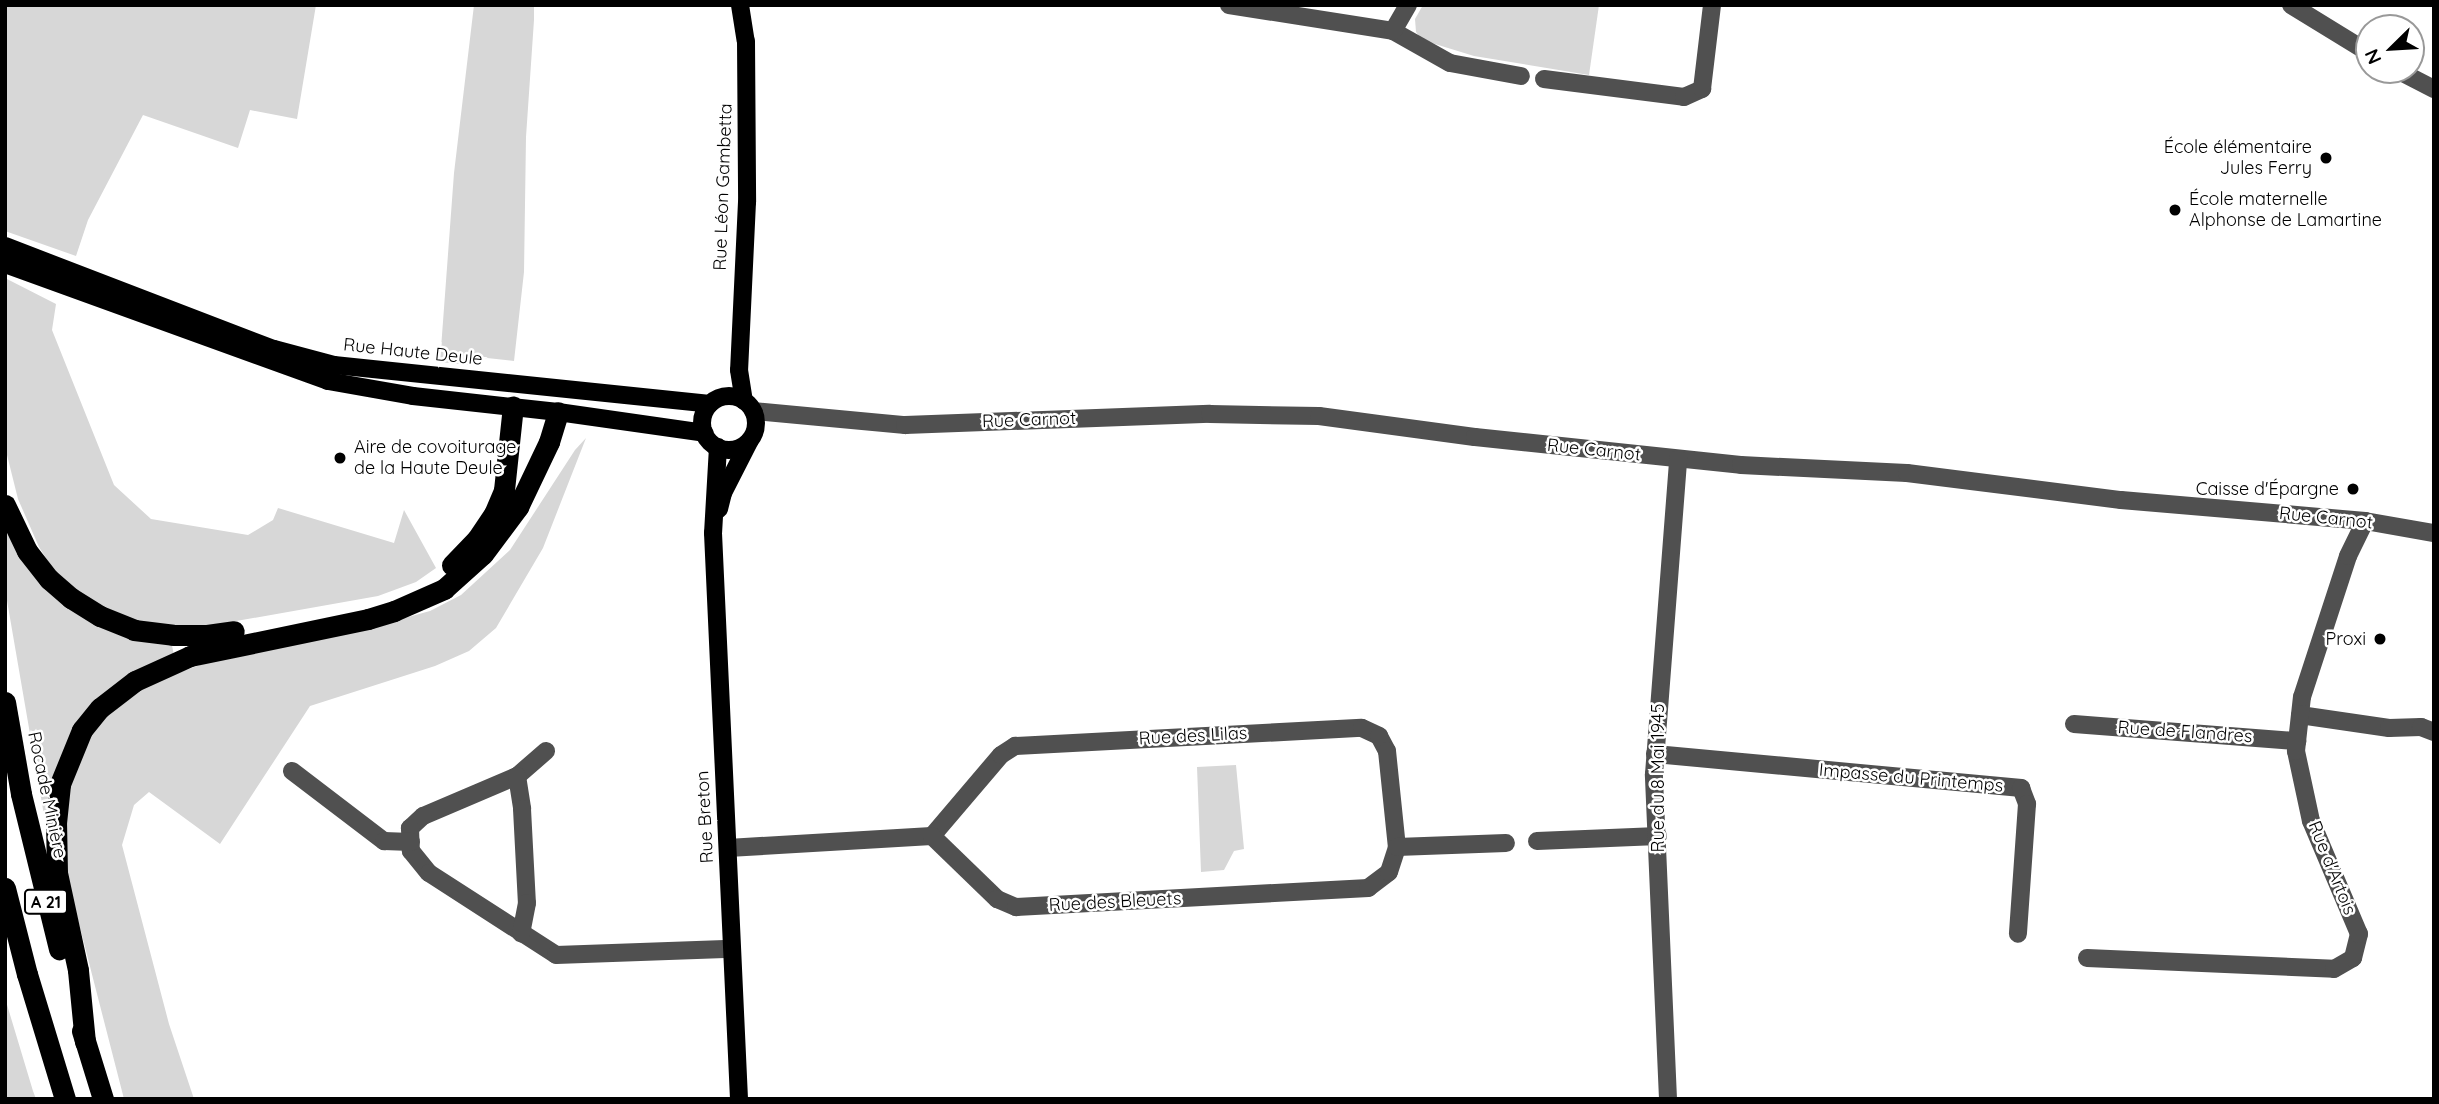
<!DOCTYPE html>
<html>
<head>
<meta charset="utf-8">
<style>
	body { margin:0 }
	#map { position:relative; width:2439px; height:1104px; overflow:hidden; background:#fff; font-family:Quicksand,sans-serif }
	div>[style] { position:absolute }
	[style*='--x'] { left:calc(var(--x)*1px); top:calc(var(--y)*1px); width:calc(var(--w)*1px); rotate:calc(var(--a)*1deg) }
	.green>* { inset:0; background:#d7d7d7 }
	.minor>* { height:18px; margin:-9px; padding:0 9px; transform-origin:9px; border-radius:9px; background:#505050 }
	.major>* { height:18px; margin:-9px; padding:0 9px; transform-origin:9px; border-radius:9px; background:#000 }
	.major>.ring { margin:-9px; padding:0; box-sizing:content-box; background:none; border:18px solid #000; border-radius:50% }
	.highway>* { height:21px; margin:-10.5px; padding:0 10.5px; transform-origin:10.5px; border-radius:10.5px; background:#000 }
	.dots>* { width:19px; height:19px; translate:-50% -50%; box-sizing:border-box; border:4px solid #fff; border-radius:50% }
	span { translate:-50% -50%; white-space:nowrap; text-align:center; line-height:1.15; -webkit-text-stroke:5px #fff; paint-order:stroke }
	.shield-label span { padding:2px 5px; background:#fff; border:2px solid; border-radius:5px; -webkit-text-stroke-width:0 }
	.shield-label { font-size:16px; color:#000; font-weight:700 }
	.poi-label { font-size:18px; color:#000 }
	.right { translate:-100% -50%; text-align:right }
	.left { translate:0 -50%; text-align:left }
	.street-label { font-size:18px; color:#000 }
	.frame { position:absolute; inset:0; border:7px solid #000; pointer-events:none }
	.north { position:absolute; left:2355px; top:14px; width:70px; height:70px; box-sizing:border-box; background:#fff; border:2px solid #999; border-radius:50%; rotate:246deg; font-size:19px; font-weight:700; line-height:28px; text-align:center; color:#000 }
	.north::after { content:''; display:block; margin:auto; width:24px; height:32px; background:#000; clip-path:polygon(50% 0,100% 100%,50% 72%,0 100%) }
</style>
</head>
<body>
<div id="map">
	<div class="green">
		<div style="clip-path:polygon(5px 5px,316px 5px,297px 119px,250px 110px,238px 148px,143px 115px,88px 220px,76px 256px,5px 231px)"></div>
		<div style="clip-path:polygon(474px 5px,534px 5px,534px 20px,526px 137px,524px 272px,514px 361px,487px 358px,469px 365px,440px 362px,454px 173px)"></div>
		<div style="clip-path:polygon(1423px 5px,1599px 5px,1589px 75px,1474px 56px,1422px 40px,1416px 32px,1415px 19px)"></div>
		<div style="clip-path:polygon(5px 278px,56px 304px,52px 330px,114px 485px,151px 519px,248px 535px,273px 520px,278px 508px,394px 543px,404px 510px,436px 568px,416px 582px,378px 596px,208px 626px,135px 624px,102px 611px,53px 569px,39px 547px,18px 499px,5px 447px)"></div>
		<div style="clip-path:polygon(586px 438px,543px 548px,496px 628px,469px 651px,435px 666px,310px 706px,220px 844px,149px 792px,134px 805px,122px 845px,169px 1024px,194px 1099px,124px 1099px,67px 877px,66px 789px,93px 726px,153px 682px,233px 653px,379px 625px,430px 611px,461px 595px,510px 550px,575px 450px)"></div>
		<div style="clip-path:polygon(5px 529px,35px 575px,171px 641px,174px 655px,92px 708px,49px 815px,44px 815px,5px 589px)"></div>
		<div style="clip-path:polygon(1236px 765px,1244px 849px,1234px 851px,1224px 870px,1201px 872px,1197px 767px)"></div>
		<div style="clip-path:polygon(5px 998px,33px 1091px,36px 1099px,5px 1099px)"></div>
	</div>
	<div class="minor">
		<div style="--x:1229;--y:5;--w:166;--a:9"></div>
		<div style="--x:1393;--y:31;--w:65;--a:29.3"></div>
		<div style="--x:1450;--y:63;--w:72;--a:10.4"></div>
		<div style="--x:2291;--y:5;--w:92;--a:31.6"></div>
		<div style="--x:1393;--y:31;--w:30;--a:-60"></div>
		<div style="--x:2397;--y:70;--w:42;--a:27.2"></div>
		<div style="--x:1544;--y:79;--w:141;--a:7.3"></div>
		<div style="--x:1684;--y:97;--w:20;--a:-24"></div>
		<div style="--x:1702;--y:89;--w:85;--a:-83.2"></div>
		<div style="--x:753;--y:411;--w:153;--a:5.3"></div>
		<div style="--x:905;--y:425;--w:305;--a:-2.1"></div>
		<div style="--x:1210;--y:414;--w:109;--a:1.1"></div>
		<div style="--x:1319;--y:416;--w:157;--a:7.7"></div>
		<div style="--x:1475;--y:437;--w:267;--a:6"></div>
		<div style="--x:1741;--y:465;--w:166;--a:2.8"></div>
		<div style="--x:1907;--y:473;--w:216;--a:7.2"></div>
		<div style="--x:2121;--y:500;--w:245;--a:4.9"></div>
		<div style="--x:2365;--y:521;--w:70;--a:9.9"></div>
		<div style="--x:2300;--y:715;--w:90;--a:8.3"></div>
		<div style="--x:2389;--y:728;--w:32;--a:-2"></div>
		<div style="--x:2421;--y:727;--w:14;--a:21"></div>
		<div style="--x:2074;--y:724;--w:224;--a:4.4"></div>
		<div style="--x:546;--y:751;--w:38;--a:139"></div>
		<div style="--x:517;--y:776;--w:102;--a:156.9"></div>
		<div style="--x:423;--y:816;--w:18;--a:137"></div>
		<div style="--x:410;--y:828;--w:23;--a:88"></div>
		<div style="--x:411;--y:851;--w:28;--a:51"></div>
		<div style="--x:429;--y:873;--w:151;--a:32.8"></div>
		<div style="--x:556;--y:955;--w:176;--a:-2"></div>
		<div style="--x:1655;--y:754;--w:368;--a:5.3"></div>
		<div style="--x:2021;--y:788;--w:17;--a:69"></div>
		<div style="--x:2027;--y:804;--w:130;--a:94"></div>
		<div style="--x:292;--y:771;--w:116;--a:37.3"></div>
		<div style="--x:384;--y:841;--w:27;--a:2"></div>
		<div style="--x:517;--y:776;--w:33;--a:81"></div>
		<div style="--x:522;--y:809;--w:94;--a:87"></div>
		<div style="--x:527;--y:903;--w:31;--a:101"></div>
		<div style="--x:932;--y:836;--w:106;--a:-49.6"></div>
		<div style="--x:1001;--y:755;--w:17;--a:-33"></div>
		<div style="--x:1015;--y:746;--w:347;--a:-3"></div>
		<div style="--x:1362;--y:728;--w:19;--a:25"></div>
		<div style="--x:1379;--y:736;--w:17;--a:62"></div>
		<div style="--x:1387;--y:751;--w:97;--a:84.1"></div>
		<div style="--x:1537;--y:841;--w:121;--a:-2.4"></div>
		<div style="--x:728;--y:848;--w:204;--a:-3.4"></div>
		<div style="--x:932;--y:836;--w:91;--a:44.1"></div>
		<div style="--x:997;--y:899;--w:21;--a:23"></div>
		<div style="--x:1016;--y:907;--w:353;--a:-3.1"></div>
		<div style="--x:1368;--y:888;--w:26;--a:-37"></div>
		<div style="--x:1389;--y:872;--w:26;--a:-72"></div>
		<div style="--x:1397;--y:847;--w:109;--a:-2.1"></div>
		<div style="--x:2087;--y:958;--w:247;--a:2.5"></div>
		<div style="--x:2334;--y:969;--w:22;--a:-30"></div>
		<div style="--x:2353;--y:958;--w:25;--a:-76"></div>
		<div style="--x:2359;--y:934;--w:123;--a:-113"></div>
		<div style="--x:2311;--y:821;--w:72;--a:-102.1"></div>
		<div style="--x:2296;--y:751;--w:54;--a:-83.7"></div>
		<div style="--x:2302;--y:697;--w:148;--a:-71.9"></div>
		<div style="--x:2348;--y:556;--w:39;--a:-64"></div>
		<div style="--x:1668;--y:1099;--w:325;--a:-92.5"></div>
		<div style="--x:1654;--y:774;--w:316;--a:-85.6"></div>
	</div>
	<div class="major">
		<div style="--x:740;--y:5;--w:36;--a:81"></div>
		<div style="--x:746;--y:41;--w:161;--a:89.6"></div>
		<div style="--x:747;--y:202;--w:168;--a:92.7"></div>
		<div style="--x:739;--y:370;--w:31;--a:81"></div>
		<div style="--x:5;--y:246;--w:288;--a:21"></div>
		<div style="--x:274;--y:349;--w:62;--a:14.9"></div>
		<div style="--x:334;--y:365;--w:378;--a:5.9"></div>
		<div style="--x:5;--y:264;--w:344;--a:19.9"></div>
		<div style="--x:328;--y:381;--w:86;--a:10"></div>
		<div style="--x:413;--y:396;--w:146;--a:6.3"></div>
		<div style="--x:558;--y:412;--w:148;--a:8.1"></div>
		<div class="ring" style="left:702px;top:396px;width:36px;height:36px"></div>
		<div style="--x:718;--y:447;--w:86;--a:93.3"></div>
		<div style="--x:713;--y:533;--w:567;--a:87.37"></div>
		<div style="--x:719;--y:509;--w:16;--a:-76"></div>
		<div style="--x:723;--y:493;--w:59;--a:-63"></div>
	</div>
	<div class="highway">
		<div style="--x:5;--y:505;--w:51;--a:64.4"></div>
		<div style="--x:27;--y:551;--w:36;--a:52"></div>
		<div style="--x:49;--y:579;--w:29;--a:41"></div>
		<div style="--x:71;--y:598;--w:34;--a:32"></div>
		<div style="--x:100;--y:616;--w:37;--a:22"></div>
		<div style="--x:134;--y:630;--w:39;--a:7"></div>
		<div style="--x:173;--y:635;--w:34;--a:0"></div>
		<div style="--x:207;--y:635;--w:27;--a:-8"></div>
		<div style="--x:452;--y:565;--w:36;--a:-46"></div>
		<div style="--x:477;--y:539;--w:30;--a:-56"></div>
		<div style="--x:494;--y:514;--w:26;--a:-67"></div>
		<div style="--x:504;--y:490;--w:84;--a:-83.9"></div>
		<div style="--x:5;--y:702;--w:93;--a:80.1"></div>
		<div style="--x:21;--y:794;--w:160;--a:76.2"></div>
		<div style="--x:5;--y:888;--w:89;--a:75.7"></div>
		<div style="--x:27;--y:974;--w:131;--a:73.1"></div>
		<div style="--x:82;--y:1031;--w:71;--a:72.8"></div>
		<div style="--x:85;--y:1042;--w:72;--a:-95.6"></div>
		<div style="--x:78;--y:970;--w:99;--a:-102.2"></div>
		<div style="--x:57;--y:873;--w:50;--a:-91.1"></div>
		<div style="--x:56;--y:823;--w:39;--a:-84"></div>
		<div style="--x:60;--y:784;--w:58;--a:-67.8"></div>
		<div style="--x:82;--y:730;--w:28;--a:-51"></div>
		<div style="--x:100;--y:708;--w:44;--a:-37.6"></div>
		<div style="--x:135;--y:681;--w:60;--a:-24.4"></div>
		<div style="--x:190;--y:656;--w:182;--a:-11.7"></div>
		<div style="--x:368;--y:619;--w:27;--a:-17"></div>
		<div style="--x:394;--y:611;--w:55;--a:-23.7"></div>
		<div style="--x:444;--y:589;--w:52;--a:-41.9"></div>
		<div style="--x:483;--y:554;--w:59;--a:-53.3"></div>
		<div style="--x:518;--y:507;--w:72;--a:-64.5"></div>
		<div style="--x:549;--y:442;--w:31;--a:-73"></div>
	</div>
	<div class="dots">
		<div style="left:2326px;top:158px;background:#000"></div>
		<div style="left:2175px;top:210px;background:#000"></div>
		<div style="left:340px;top:458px;background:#000"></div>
		<div style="left:2353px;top:489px;background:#000"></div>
		<div style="left:2380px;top:639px;background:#000"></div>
	</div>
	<div class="shield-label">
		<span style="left:46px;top:902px">A 21</span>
	</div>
	<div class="poi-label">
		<span class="right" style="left:2312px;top:158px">École élémentaire<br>Jules Ferry</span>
		<span class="left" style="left:2189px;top:210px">École maternelle<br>Alphonse de Lamartine</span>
		<span class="left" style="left:354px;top:458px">Aire de covoiturage<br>de la Haute Deule</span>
		<span class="right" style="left:2339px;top:489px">Caisse d'Épargne</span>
		<span class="right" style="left:2366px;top:639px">Proxi</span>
	</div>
	<div class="street-label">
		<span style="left:723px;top:187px;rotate:-88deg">Rue Léon Gambetta</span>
		<span style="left:413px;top:352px;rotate:6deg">Rue Haute Deule</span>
		<span style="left:1029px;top:420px;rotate:-2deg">Rue Carnot</span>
		<span style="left:1594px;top:450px;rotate:6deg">Rue Carnot</span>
		<span style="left:2326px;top:518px;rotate:6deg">Rue Carnot</span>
		<span style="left:2185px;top:732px;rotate:4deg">Rue de Flandres</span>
		<span style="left:1193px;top:736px;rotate:-3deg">Rue des Lilas</span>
		<span style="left:1658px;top:778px;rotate:-90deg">Rue du 8 Mai 1945</span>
		<span style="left:1911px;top:778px;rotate:5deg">Impasse du Printemps</span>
		<span style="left:47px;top:795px;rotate:78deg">Rocade Minière</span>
		<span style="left:705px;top:817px;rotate:-93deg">Rue Breton</span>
		<span style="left:2332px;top:868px;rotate:68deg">Rue d'Artois</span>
		<span style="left:1115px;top:902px;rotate:-3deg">Rue des Bleuets</span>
	</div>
	<div class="frame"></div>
	<div class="north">N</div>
</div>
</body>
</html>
